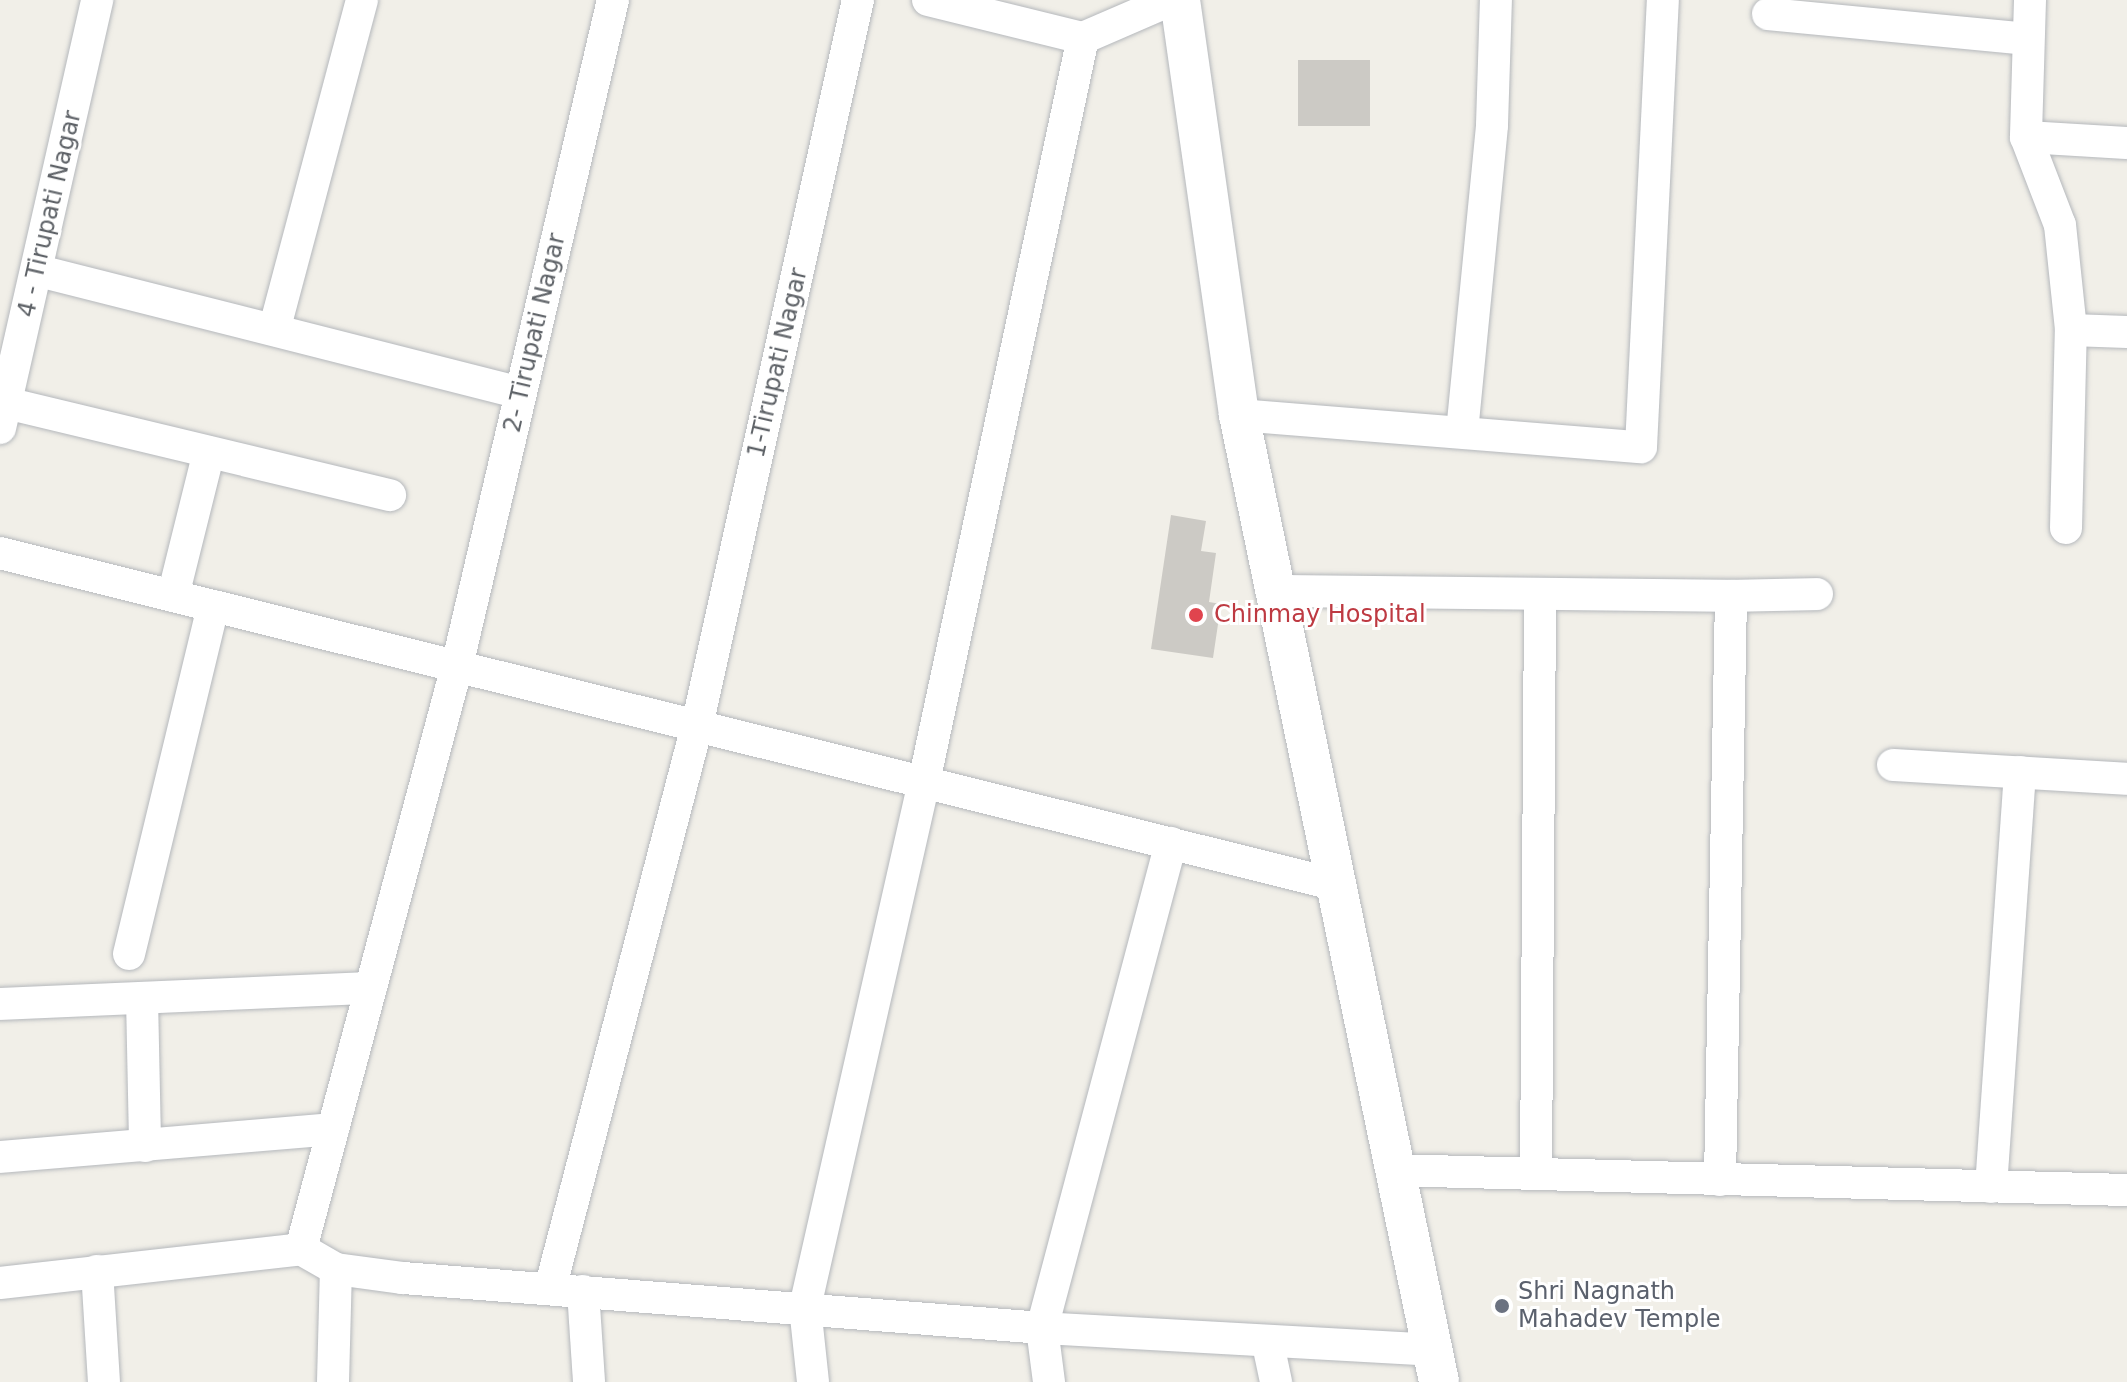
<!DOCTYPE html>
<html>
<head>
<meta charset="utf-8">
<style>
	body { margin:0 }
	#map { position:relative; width:2127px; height:1382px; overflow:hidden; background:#f1efe8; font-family:"DejaVu Sans",sans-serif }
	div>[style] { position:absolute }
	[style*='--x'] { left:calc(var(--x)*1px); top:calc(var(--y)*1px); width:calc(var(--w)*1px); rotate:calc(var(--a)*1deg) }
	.building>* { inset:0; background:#cccac5; transform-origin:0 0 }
	.roads { filter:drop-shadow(0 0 2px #b5b8bc) drop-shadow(0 0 2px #b5b8bc) }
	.minor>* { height:32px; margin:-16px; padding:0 16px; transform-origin:16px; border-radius:16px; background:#fff }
	.tertiary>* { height:40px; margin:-20px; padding:0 20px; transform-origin:20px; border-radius:20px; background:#fff }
	.dots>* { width:22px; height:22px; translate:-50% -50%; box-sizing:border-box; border:4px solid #fff; border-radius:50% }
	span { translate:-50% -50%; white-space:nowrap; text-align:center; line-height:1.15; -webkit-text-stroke:6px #fff; paint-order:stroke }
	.street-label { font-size:24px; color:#5f6368 }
	.health-label { font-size:24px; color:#be3a42 }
	.left { translate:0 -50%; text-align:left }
	.worship-label { font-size:24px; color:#5b616d }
</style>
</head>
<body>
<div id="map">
	<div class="building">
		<div style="left:1298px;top:60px;width:72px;height:66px"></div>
		<div style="clip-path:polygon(1171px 515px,1206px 521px,1201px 551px,1216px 553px,1209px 602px,1221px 604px,1213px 658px,1151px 649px)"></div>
	</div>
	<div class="roads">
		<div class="minor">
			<div style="--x:928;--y:0;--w:160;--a:13.8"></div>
			<div style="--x:1083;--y:38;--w:96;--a:-23.4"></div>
			<div style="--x:2030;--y:0;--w:137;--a:91.7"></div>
			<div style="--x:2026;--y:137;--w:94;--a:68.9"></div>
			<div style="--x:2060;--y:225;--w:106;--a:84"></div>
			<div style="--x:2071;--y:330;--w:56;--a:2"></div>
			<div style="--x:1768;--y:14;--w:261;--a:5.5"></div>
			<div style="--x:2026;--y:137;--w:101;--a:3.4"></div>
			<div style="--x:39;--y:271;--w:496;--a:14.2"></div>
			<div style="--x:275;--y:327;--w:338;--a:-75.1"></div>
			<div style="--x:6;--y:403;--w:395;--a:13.5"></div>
			<div style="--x:1239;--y:415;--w:403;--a:4.6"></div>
			<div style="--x:1641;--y:447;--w:448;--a:-87.2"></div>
			<div style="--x:0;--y:428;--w:439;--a:-77.2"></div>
			<div style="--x:1462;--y:432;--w:308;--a:-84.4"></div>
			<div style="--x:1492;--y:125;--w:125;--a:-88.2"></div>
			<div style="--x:2066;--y:528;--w:198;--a:-88.6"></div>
			<div style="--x:0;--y:553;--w:1374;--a:13.94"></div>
			<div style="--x:1275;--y:591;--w:456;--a:0.6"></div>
			<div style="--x:1731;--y:596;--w:584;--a:91.08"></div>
			<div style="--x:173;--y:596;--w:148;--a:-76"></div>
			<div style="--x:1731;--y:596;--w:86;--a:-1.3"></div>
			<div style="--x:1893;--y:765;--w:234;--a:3.4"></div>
			<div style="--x:129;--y:954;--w:358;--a:-76.4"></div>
			<div style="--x:142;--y:998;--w:148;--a:88.8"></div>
			<div style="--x:0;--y:1004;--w:371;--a:-2.5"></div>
			<div style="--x:0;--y:1157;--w:334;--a:-4.8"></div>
			<div style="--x:1392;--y:1170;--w:735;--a:1.56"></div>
			<div style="--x:1536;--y:1174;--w:580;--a:-89.6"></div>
			<div style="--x:1991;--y:1187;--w:416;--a:-86"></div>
			<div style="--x:301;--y:1249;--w:604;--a:-75.02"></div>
			<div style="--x:457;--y:666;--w:684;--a:-76.82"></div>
			<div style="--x:97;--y:1271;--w:111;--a:86.4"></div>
			<div style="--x:0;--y:1283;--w:303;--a:-6.4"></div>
			<div style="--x:301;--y:1249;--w:40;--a:29.7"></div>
			<div style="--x:336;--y:1269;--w:68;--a:7.7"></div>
			<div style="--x:403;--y:1278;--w:641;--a:4.47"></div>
			<div style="--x:1042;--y:1328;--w:392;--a:3.2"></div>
			<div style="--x:550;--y:1289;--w:582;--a:-75.37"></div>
			<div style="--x:697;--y:726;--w:744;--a:-77.5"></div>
			<div style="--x:583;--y:1291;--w:91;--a:86.2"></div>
			<div style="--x:1268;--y:1344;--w:39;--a:78"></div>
			<div style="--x:333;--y:1382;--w:113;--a:-88.5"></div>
			<div style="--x:813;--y:1382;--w:75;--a:-96.1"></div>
			<div style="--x:805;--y:1307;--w:538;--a:-77.23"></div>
			<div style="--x:924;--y:782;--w:761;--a:-77.94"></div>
			<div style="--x:1049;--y:1382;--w:54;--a:-97.4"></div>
			<div style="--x:1042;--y:1328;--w:502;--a:-75.11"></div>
		</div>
		<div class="tertiary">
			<div style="--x:1180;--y:0;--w:419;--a:81.9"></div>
			<div style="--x:1239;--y:415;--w:987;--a:78.31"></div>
		</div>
	</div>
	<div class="dots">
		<div style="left:1196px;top:615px;background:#e0444e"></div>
		<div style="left:1502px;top:1306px;background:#6b7280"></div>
	</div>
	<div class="street-label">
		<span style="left:50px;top:214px;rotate:-77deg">4 - Tirupati Nagar</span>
		<span style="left:535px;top:333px;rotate:-77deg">2- Tirupati Nagar</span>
		<span style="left:778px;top:363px;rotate:-77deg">1-Tirupati Nagar</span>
	</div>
	<div class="health-label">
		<span class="left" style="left:1214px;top:615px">Chinmay Hospital</span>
	</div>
	<div class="worship-label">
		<span class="left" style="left:1518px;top:1306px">Shri Nagnath<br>Mahadev Temple</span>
	</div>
</div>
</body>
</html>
